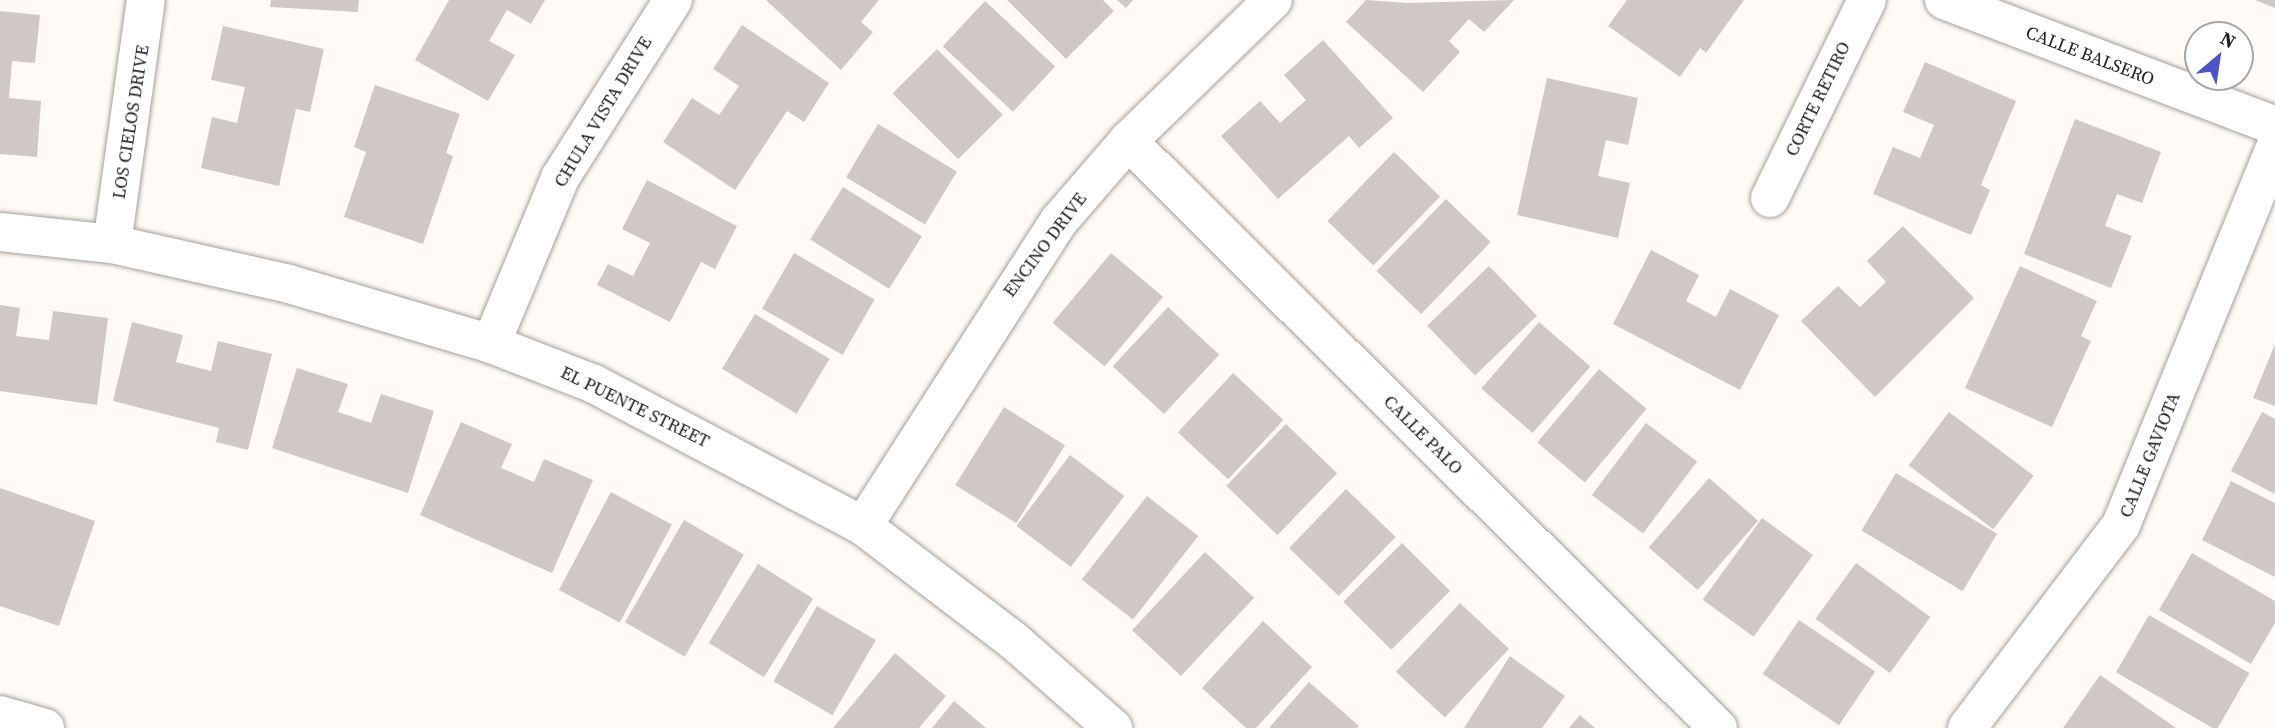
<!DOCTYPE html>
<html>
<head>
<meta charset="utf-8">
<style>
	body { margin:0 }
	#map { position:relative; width:2275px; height:728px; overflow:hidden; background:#fffaf6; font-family:"Source Serif 4",serif }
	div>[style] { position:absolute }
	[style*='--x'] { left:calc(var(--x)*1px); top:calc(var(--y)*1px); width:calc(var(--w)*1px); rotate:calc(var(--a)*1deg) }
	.building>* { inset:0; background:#cfc8c5; transform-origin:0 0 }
	.roads { filter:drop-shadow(0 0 2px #a5a09c) drop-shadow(0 0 2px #a5a09c) }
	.minor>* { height:38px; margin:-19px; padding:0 19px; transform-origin:19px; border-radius:19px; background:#fff }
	span { translate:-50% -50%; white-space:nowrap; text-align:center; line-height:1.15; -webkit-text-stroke:5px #fff; paint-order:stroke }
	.street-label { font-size:18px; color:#242220 }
	.north { position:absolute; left:2184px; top:21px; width:70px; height:70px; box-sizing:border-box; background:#fff; border:2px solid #a7a7a6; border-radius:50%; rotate:29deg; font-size:19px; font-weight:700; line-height:28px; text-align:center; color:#242220 }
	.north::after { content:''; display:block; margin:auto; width:24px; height:32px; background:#4d54ca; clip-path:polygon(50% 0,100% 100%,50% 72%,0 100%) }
</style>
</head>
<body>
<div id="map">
	<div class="building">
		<div style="clip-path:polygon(271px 0,359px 0,358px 12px,270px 7px)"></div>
		<div style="clip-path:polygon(449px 0,545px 0,531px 24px,507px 10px,489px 41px,515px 55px,488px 101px,415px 60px)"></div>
		<div style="clip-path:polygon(766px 0,879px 0,861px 22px,873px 32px,841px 70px)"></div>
		<div style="clip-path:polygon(1007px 0,1103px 0,1114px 11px,1066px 59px)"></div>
		<div style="clip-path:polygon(1117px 0,1133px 0,1126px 8px)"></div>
		<div style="clip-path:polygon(1366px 0,1407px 3px,1514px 0,1484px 32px,1469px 19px,1449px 41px,1460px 52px,1423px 92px,1346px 22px)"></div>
		<div style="clip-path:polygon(1627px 0,1744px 0,1706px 53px,1700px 48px,1680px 77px,1608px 26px)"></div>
		<div style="clip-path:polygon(2255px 0,2275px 0,2275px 8px)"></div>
		<div style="left:985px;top:1px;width:96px;height:62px;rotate:43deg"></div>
		<div style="clip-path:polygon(0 11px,40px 15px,35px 63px,12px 61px,9px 98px,41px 101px,37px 157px,0 154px)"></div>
		<div style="clip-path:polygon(742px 25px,829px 83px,804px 122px,787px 111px,735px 190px,663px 142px,692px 98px,719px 115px,739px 86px,713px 69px)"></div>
		<div style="clip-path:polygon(223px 26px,324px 49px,310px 112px,296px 109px,279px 186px,201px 168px,212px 117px,237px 123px,245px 87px,211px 80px)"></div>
		<div style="clip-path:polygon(1323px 40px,1393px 118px,1359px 148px,1349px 136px,1278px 199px,1221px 136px,1260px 101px,1280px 123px,1306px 100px,1284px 75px)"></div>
		<div style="left:937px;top:49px;width:93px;height:63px;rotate:45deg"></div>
		<div style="clip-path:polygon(1925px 62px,2016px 101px,1981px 185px,1990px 190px,1971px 235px,1873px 194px,1893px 147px,1920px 158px,1934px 125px,1903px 112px)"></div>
		<div style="clip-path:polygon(1547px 78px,1638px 98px,1628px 145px,1606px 140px,1598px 176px,1630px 183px,1618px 238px,1517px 215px)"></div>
		<div style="clip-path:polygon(375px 85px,460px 114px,446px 153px,453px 156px,423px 244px,344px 217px,366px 152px,354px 147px)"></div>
		<div style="clip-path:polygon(2075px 119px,2161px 152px,2142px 203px,2117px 194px,2105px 226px,2132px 236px,2111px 288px,2024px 254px)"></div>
		<div style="left:878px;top:124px;width:92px;height:62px;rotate:31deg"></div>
		<div style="left:1394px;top:152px;width:64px;height:96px;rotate:44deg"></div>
		<div style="clip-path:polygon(647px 180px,737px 226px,715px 269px,701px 262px,670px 322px,597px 285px,608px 264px,633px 276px,650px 243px,622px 229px)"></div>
		<div style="left:843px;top:187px;width:93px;height:62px;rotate:32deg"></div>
		<div style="left:1446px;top:199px;width:62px;height:100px;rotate:44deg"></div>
		<div style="clip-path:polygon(1903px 226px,1974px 298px,1875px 397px,1801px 321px,1838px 286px,1860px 307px,1886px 282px,1867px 261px)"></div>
		<div style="clip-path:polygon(1651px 250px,1699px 275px,1686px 301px,1716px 317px,1730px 289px,1779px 315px,1740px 390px,1613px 324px)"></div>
		<div style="left:794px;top:253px;width:93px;height:64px;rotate:30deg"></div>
		<div style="left:1111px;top:253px;width:68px;height:91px;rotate:40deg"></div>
		<div style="left:1489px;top:266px;width:69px;height:86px;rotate:46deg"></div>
		<div style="clip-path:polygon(2020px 266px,2097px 301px,2081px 336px,2091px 341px,2052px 427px,1965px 388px)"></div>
		<div style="clip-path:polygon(0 305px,20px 308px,16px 336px,49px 340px,53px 311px,108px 318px,97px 405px,0 391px)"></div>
		<div style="left:1168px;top:307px;width:70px;height:81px;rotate:43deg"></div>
		<div style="left:755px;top:314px;width:87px;height:64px;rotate:31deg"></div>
		<div style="clip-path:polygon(132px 322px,183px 335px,176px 362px,211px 371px,218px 341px,272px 354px,248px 450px,216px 442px,219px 428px,113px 401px)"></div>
		<div style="left:1539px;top:322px;width:68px;height:88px;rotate:41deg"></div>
		<div style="clip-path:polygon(2275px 344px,2275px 406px,2253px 398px)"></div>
		<div style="clip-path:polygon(297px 368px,348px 384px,338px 412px,371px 423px,381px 394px,434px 411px,408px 493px,272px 448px)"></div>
		<div style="left:1599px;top:369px;width:62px;height:96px;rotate:40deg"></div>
		<div style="left:1233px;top:373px;width:69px;height:81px;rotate:43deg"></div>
		<div style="left:1004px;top:407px;width:72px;height:92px;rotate:32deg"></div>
		<div style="left:1949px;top:412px;width:106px;height:67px;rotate:37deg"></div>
		<div style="clip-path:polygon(2262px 412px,2275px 419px,2275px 494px,2231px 471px)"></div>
		<div style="clip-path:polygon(461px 422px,512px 444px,501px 468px,534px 482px,544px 459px,593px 480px,552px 573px,420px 515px)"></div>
		<div style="left:1646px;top:423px;width:64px;height:90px;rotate:37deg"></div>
		<div style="left:1286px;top:424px;width:71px;height:86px;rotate:44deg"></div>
		<div style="left:1070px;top:455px;width:68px;height:89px;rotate:37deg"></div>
		<div style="left:1896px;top:473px;width:118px;height:67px;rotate:31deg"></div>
		<div style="left:1709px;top:478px;width:65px;height:92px;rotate:41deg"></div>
		<div style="clip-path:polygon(2231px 481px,2275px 503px,2275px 577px,2202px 540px)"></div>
		<div style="clip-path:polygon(0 488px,95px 521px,59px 626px,0 606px)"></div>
		<div style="left:1346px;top:489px;width:69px;height:82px;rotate:44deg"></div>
		<div style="left:611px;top:492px;width:69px;height:111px;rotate:28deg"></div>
		<div style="left:1147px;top:496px;width:65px;height:106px;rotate:38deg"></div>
		<div style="left:1762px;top:518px;width:63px;height:101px;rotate:36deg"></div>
		<div style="left:684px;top:520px;width:69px;height:118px;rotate:30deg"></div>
		<div style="left:1402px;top:543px;width:68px;height:83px;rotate:45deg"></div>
		<div style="left:1205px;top:552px;width:67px;height:107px;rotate:43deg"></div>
		<div style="clip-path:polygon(2192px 553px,2275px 601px,2275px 623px,2251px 664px,2159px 610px)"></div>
		<div style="left:1856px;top:563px;width:92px;height:69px;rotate:36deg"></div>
		<div style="left:758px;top:564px;width:65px;height:93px;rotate:32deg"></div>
		<div style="left:1460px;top:603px;width:67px;height:94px;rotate:43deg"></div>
		<div style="left:817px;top:606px;width:68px;height:87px;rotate:30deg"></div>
		<div style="left:2149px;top:615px;width:116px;height:66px;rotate:30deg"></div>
		<div style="left:1799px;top:620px;width:92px;height:65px;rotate:34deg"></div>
		<div style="clip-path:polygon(1263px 621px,1312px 667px,1256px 728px,1246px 728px,1202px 688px)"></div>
		<div style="clip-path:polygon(895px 653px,946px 696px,919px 728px,833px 728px)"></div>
		<div style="clip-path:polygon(1510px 656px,1565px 696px,1542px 728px,1464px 728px)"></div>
		<div style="clip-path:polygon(2100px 675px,2176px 728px,2063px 728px)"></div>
		<div style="clip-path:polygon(1309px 682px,1359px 726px,1357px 728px,1269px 728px)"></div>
		<div style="clip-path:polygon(954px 701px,986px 728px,932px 728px)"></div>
		<div style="clip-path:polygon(1580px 715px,1595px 728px,1569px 728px)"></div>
	</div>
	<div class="roads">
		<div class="minor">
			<div style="--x:1944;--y:0;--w:354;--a:20.8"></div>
			<div style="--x:1128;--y:141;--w:832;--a:44.85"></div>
			<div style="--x:1770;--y:198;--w:220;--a:-63.9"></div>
			<div style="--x:0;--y:232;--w:113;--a:6.1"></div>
			<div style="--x:112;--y:244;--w:181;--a:12.7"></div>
			<div style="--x:289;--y:284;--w:211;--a:16.5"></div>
			<div style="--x:491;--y:344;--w:110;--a:21.2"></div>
			<div style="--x:594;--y:384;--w:304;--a:27.8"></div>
			<div style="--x:863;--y:526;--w:190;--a:37.3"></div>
			<div style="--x:1014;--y:641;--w:132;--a:41.3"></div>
			<div style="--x:112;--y:244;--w:246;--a:-82.1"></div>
			<div style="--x:491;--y:344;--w:180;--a:-67.4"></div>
			<div style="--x:560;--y:178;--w:211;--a:-57.6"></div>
			<div style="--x:863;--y:526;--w:363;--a:-57.3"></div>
			<div style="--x:1059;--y:221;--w:106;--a:-49.2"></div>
			<div style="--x:1128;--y:141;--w:202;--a:-44.2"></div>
			<div style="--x:0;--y:715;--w:47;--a:16.1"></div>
			<div style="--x:1967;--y:728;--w:255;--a:-52.8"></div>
			<div style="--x:2121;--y:525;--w:407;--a:-67.8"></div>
		</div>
	</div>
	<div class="street-label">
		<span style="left:2090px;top:56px;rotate:21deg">CALLE BALSERO</span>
		<span style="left:1818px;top:99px;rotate:-64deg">CORTE RETIRO</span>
		<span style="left:603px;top:112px;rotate:-59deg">CHULA VISTA DRIVE</span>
		<span style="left:131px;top:122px;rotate:-81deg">LOS CIELOS DRIVE</span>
		<span style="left:1045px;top:245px;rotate:-53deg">ENCINO DRIVE</span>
		<span style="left:635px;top:407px;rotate:26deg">EL PUENTE STREET</span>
		<span style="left:1423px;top:435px;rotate:45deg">CALLE PALO</span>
		<span style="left:2150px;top:455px;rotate:-68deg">CALLE GAVIOTA</span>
	</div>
	<div class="north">N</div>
</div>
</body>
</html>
